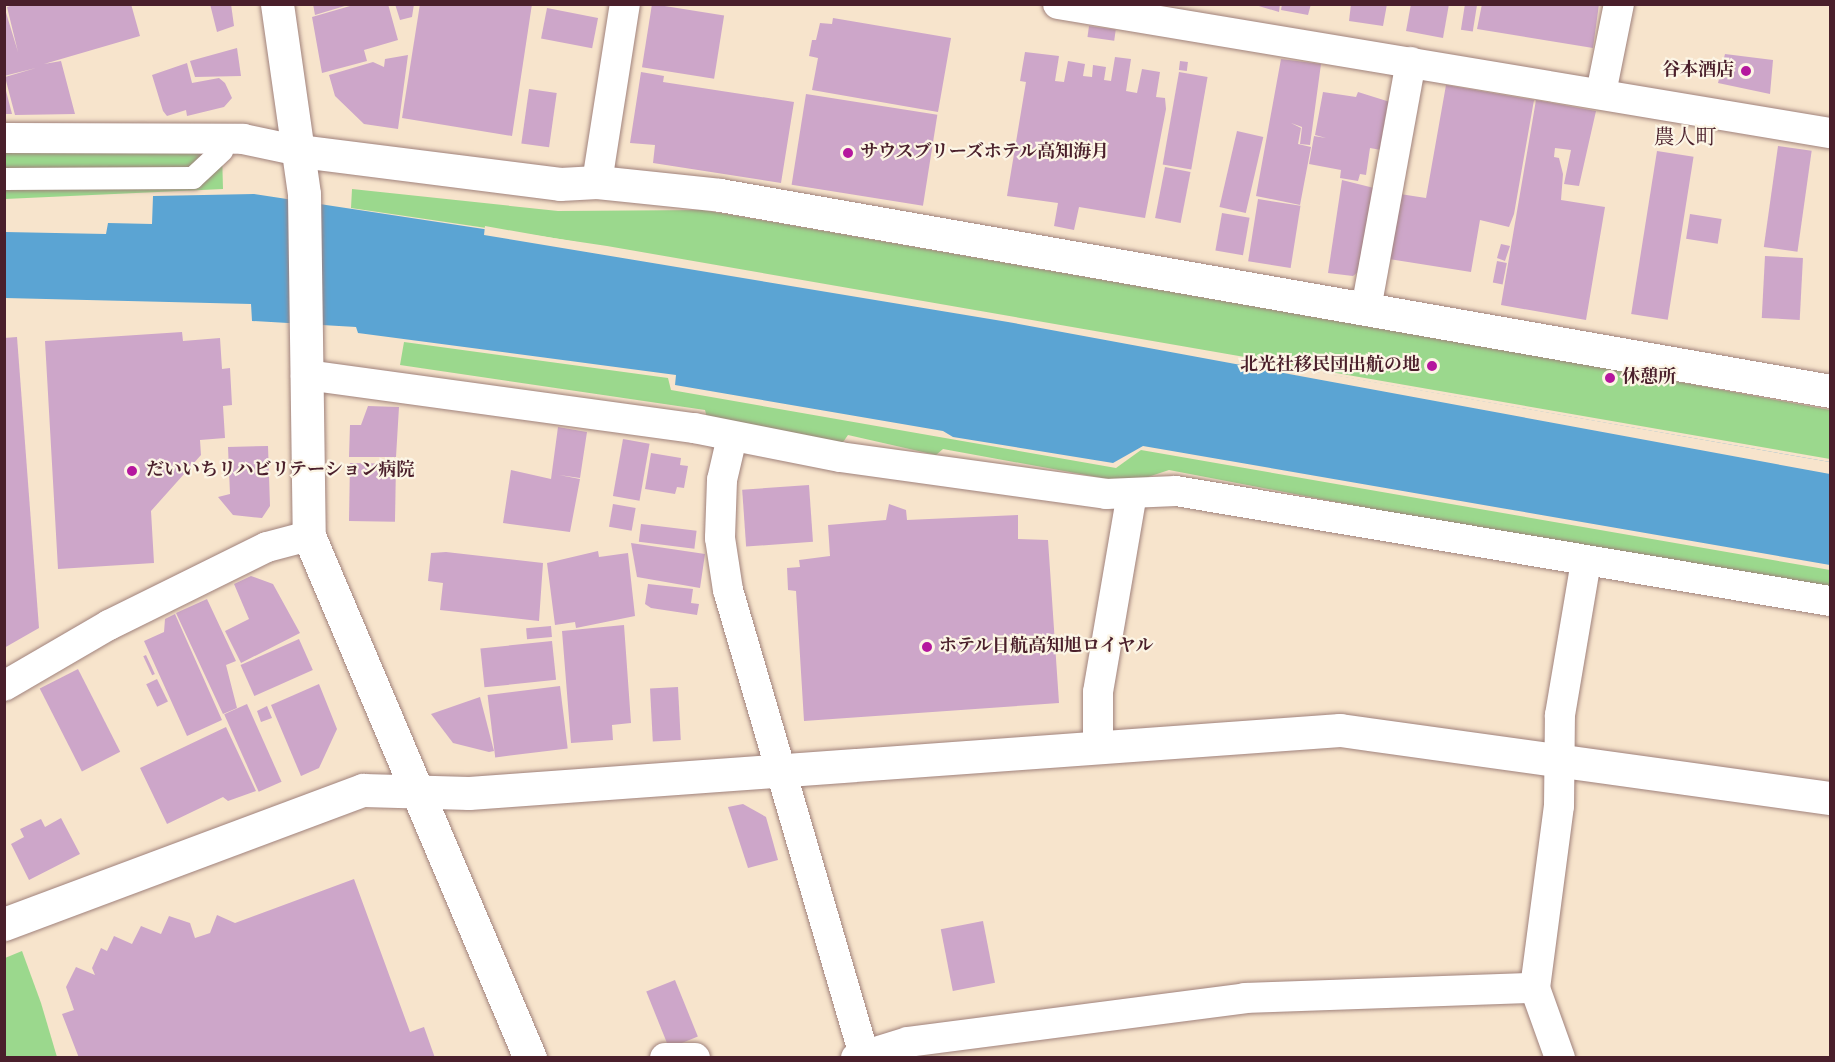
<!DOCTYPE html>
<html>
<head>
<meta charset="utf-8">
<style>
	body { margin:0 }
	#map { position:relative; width:1835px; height:1062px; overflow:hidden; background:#f7e4cc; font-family:"IM FELL English","Noto Serif JP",serif }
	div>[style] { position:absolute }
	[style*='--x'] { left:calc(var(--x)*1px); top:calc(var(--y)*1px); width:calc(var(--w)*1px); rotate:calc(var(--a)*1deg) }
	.green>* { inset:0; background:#9bd88d }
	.water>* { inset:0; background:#5ba4d3 }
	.pier>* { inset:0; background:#f7e4cc }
	.building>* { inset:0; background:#cda6c9; transform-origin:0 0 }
	.roads { filter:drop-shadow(0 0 2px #a0827c) drop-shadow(0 0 2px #a0827c) }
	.pedestrian>* { height:22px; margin:-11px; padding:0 11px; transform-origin:11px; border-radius:11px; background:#fff }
	.minor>* { height:30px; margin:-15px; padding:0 15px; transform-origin:15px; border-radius:15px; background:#fff }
	.tertiary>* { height:33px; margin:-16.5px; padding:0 16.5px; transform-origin:16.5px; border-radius:16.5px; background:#fff }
	.dots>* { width:16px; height:16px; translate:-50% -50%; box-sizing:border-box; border:3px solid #fcf5e5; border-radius:50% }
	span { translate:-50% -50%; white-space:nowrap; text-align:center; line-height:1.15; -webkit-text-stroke:4.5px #fcf5e5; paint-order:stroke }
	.poi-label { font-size:18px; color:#4a1f2b; font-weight:700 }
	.right { translate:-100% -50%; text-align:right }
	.left { translate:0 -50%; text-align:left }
	.quarter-label { font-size:21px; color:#4a1f2b }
	.frame { position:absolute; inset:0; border:6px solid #4a1f2b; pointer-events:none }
</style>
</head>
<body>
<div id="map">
	<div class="green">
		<div style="clip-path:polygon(4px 153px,222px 153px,223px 189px,5px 199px)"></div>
		<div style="clip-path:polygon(352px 189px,558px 211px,703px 210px,1609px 369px,1830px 410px,1830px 459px,607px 246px,351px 208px)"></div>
		<div style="clip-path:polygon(404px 342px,668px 378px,671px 390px,1116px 468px,1141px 450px,1830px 570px,1830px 587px,1555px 544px,1169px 470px,1130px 483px,943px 449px,936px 455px,848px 435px,841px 445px,707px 418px,705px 410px,400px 365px)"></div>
		<div style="clip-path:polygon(22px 951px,41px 1003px,57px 1057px,5px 1057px,5px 958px)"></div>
	</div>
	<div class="water">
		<div style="clip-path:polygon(254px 194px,569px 242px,1830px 462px,1830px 565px,1143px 446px,1113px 463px,953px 437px,943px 431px,675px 385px,676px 375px,358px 333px,356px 327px,252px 321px,251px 304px,5px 298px,5px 232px,106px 234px,108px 223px,152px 224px,153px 196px)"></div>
	</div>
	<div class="pier">
		<div style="clip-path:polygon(485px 226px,1830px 462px,1830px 474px,1008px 322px,484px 235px)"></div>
	</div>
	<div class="building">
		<div style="clip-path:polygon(16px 4px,131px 4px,140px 36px,44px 64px,61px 61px,75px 114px,15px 115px,5px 77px,36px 68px,4px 76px,4px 6px,18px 52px,7px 7px)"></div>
		<div style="clip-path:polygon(210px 4px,231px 4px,234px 26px,217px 32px)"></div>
		<div style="clip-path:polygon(313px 4px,348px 4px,348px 5px,315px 15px)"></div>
		<div style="clip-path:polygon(357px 4px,388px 4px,398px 40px,364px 50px,367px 61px,322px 73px,312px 17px)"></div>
		<div style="clip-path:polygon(395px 4px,414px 4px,412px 17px,400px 20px)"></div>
		<div style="clip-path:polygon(420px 4px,532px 4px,512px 136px,402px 118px)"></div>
		<div style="left:652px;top:4px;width:73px;height:64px;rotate:9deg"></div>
		<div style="clip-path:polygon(1252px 4px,1280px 4px,1279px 12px)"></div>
		<div style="clip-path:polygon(1282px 4px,1311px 4px,1308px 15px,1281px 10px)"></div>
		<div style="clip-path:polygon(1351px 4px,1387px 4px,1383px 26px,1349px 21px)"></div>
		<div style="clip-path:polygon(1411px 4px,1449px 4px,1443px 38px,1406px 31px)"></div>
		<div style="left:1465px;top:4px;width:12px;height:26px;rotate:9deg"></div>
		<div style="clip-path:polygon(1482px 4px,1599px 4px,1593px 48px,1477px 29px)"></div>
		<div style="left:547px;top:8px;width:52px;height:31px;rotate:11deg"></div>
		<div style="clip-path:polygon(833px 18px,951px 38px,938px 112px,812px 90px,818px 58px,809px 56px,812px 40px,816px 40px,820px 23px,832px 24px)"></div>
		<div style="left:1089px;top:26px;width:27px;height:11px;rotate:8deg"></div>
		<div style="clip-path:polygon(237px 48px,241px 76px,195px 77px,190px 61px)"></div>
		<div style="clip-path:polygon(1025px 52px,1059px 56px,1055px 81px,1064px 82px,1068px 61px,1085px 64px,1083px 76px,1092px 77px,1093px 65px,1106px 67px,1104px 80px,1111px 81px,1115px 57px,1131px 59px,1126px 91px,1137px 93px,1142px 69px,1160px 72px,1156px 97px,1165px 98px,1166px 109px,1145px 218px,1079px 207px,1074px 230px,1054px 226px,1058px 203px,1007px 196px,1026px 82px,1020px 81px)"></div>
		<div style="clip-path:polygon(1725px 54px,1773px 60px,1770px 94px,1718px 83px)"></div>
		<div style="clip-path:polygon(408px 55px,398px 129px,364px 124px,335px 96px,329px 75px,373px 62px,384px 67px,385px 59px)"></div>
		<div style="clip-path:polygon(1281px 59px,1321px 64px,1310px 145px,1300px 144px,1302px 127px,1291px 123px,1301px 128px,1298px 144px,1311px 147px,1300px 205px,1256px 196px)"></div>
		<div style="left:1180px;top:61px;width:8px;height:9px;rotate:7deg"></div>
		<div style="clip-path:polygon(187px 63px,192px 83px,219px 78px,225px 83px,232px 98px,224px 107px,187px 116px,186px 110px,167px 116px,163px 111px,152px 75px)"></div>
		<div style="clip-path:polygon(641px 72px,664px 76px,663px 82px,794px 102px,781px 183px,653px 163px,655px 145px,630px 143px)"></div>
		<div style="left:1179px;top:72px;width:29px;height:94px;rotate:10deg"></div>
		<div style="clip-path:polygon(1446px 85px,1534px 100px,1514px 214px,1509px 227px,1480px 220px,1471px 272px,1389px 259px,1400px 194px,1426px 198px)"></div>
		<div style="clip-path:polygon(5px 87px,12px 114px,4px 114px)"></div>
		<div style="left:529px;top:89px;width:28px;height:55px;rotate:8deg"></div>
		<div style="clip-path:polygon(1323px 92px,1356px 97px,1358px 92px,1390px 102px,1381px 150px,1370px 148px,1366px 175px,1360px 174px,1358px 181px,1340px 178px,1341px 170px,1309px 164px,1314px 136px,1326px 138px,1315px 135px)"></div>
		<div style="left:806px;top:94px;width:133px;height:92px;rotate:9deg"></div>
		<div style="clip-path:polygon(1536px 100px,1596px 111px,1579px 186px,1564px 184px,1571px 150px,1555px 148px,1554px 157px,1559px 158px,1563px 174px,1561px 200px,1605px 207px,1586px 320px,1501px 305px)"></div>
		<div style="left:1237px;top:131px;width:27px;height:78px;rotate:13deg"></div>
		<div style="left:1778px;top:146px;width:34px;height:102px;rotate:8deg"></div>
		<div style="left:1657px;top:151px;width:37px;height:165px;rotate:9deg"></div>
		<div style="left:1165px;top:167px;width:26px;height:52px;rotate:11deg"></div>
		<div style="clip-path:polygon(1342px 180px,1374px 188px,1358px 272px,1353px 276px,1328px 273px)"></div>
		<div style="left:1258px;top:199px;width:43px;height:63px;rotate:9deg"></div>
		<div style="left:1222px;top:213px;width:28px;height:38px;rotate:10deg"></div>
		<div style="left:1690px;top:214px;width:32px;height:25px;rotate:9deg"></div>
		<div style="clip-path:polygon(1501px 244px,1510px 246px,1505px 261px,1497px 258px)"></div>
		<div style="left:1765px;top:256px;width:38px;height:62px;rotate:3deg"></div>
		<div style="left:1497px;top:261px;width:10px;height:22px;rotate:11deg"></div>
		<div style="clip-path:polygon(182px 332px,183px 341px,220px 338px,222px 369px,230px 368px,232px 405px,223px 406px,225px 438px,200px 440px,201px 455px,151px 511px,154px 563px,58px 569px,45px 341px)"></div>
		<div style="clip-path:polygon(17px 337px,39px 628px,4px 648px,4px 338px)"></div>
		<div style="clip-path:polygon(1606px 371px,1617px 374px,1614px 384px,1604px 382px)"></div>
		<div style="clip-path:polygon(368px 406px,399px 407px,396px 457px,349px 457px,350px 425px,361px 425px)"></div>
		<div style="clip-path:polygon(558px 427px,587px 432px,580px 478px,559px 475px,580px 479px,570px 532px,503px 523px,511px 470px,551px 479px)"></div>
		<div style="left:623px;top:439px;width:27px;height:58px;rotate:10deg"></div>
		<div style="clip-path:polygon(268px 446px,270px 506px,262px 518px,233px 515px,218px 497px,230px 494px,228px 447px)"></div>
		<div style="clip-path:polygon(651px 453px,681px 458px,680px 465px,688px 466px,684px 488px,677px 487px,675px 494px,645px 489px)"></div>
		<div style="left:350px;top:463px;width:46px;height:58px;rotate:1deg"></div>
		<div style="left:809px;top:485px;width:57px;height:67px;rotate:86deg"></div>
		<div style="left:613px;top:504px;width:23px;height:23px;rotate:10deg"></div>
		<div style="clip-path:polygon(889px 504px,906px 510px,907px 520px,1018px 515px,1018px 539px,1048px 540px,1059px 703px,804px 721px,796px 591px,788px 590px,787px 568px,800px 567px,799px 560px,830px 556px,828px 525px,886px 520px)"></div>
		<div style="left:641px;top:524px;width:56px;height:18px;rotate:7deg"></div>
		<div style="clip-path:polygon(631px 543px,705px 554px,700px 588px,637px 577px)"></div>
		<div style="clip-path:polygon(598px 551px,599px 557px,628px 553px,635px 616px,576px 628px,575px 622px,555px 625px,547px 563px)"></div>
		<div style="clip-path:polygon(446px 552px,543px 563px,539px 621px,440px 610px,443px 583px,428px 581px,431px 553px)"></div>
		<div style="clip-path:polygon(251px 576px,273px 584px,300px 633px,241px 663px,225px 631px,249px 619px,234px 584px)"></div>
		<div style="clip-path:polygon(648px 584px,693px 589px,691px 603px,699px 604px,697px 615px,651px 608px,645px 604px)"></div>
		<div style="clip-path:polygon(207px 599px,236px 661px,226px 665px,237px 708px,223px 714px,176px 613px)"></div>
		<div style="clip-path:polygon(175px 614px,222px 720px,187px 736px,144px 641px,164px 632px,165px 619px)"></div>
		<div style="clip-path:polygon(624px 625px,631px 723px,612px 725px,613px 740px,571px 743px,562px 631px)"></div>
		<div style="left:551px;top:626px;width:11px;height:25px;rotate:85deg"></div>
		<div style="left:299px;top:639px;width:34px;height:64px;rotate:66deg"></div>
		<div style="left:552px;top:641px;width:39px;height:72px;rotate:84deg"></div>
		<div style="left:146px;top:655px;width:21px;height:3px;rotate:65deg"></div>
		<div style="left:78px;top:669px;width:93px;height:43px;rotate:63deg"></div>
		<div style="left:157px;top:679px;width:25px;height:12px;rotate:64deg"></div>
		<div style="clip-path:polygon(319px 684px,337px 729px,319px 768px,301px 776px,271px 705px)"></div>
		<div style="left:560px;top:686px;width:63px;height:73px;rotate:83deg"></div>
		<div style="left:678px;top:687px;width:53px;height:28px;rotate:87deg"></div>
		<div style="clip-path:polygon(480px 697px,494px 751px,489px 752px,453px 743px,431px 714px)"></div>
		<div style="left:247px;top:704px;width:85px;height:25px;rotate:66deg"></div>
		<div style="clip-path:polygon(267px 706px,272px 718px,261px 722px,257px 711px)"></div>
		<div style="clip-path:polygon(226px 727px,256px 791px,228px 801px,223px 797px,167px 824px,140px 768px)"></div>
		<div style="clip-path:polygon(743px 804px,766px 817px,778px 860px,748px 868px,728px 807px)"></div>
		<div style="clip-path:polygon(61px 818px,80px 854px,29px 880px,11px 844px,24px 837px,20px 829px,41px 819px,45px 827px)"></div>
		<div style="clip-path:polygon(354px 879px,410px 1032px,424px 1027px,435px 1058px,79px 1058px,62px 1014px,74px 1010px,66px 987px,76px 967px,95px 975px,92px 968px,101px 948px,107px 951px,114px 936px,132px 944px,141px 926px,161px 934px,169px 916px,190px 923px,195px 938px,210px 933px,217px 915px,235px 923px)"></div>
		<div style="left:983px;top:921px;width:63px;height:43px;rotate:79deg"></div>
		<div style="left:675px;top:980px;width:61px;height:31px;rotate:68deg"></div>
	</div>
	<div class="roads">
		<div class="pedestrian">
			<div style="--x:4;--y:179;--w:189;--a:-0.3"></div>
			<div style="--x:193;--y:178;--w:40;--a:-43"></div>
		</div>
		<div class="minor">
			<div style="--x:1058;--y:4;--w:783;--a:9.49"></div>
			<div style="--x:1601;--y:93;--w:91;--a:-78.6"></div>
			<div style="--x:4;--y:138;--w:239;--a:0.2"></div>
			<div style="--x:243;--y:139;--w:58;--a:11.9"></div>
			<div style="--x:597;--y:182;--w:180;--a:-81.1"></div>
			<div style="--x:1366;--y:309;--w:251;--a:-79.7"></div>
			<div style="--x:306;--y:375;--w:392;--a:7.8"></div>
			<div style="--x:694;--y:428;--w:149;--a:11.2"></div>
			<div style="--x:840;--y:457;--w:269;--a:7.9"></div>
			<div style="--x:1106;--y:494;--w:70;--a:-2.5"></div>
			<div style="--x:1176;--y:491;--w:663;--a:9.55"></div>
			<div style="--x:732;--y:437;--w:44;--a:103.1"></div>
			<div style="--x:722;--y:480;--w:58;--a:92"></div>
			<div style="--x:720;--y:538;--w:53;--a:81.3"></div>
			<div style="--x:728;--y:590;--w:488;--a:73.7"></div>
			<div style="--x:4;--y:686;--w:121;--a:-30.2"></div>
			<div style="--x:109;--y:625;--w:176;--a:-26.3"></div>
			<div style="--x:267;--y:547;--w:43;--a:-14.7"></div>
			<div style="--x:1098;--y:747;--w:55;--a:-90"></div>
			<div style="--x:1098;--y:692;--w:201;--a:-80.3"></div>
			<div style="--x:665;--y:1058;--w:30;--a:0"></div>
			<div style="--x:856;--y:1058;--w:54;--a:-17.1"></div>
			<div style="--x:908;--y:1042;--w:340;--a:-7.4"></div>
			<div style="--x:1245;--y:998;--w:290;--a:-2"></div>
			<div style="--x:1560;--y:1058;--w:74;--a:-109.7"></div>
			<div style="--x:1535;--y:988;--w:184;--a:-82.5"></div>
			<div style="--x:1559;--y:806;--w:91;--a:-89.4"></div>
			<div style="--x:1560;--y:715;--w:156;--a:-80.4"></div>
		</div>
		<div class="tertiary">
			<div style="--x:277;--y:4;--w:192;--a:81.9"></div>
			<div style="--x:304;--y:194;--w:342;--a:89.2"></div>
			<div style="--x:309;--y:536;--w:567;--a:67.05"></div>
			<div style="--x:300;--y:151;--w:262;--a:7.2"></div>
			<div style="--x:560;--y:184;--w:37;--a:-3"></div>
			<div style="--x:597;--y:182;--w:124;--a:6"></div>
			<div style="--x:720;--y:195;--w:1127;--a:10.01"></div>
			<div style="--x:4;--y:924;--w:383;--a:-20.5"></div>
			<div style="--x:363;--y:790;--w:106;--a:1.6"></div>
			<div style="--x:469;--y:793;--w:873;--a:-4.14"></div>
			<div style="--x:1340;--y:730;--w:495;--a:7.9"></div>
		</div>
	</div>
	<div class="dots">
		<div style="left:1746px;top:71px;background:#b5179e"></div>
		<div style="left:848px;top:153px;background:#b5179e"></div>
		<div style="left:1432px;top:366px;background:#b5179e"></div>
		<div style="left:1610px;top:378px;background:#b5179e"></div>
		<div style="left:132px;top:471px;background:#b5179e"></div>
		<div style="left:927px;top:647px;background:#b5179e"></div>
	</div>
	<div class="poi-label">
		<span class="right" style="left:1734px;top:71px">谷本酒店</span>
		<span class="left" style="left:860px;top:153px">サウスブリーズホテル高知海月</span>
		<span class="right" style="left:1420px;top:366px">北光社移民団出航の地</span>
		<span class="left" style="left:1622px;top:378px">休憩所</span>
		<span class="left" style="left:146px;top:471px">だいいちリハビリテーション病院</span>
		<span class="left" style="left:939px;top:647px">ホテル日航高知旭ロイヤル</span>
	</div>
	<div class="quarter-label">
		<span style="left:1685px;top:139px">農人町</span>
	</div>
	<div class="frame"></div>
</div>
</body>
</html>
